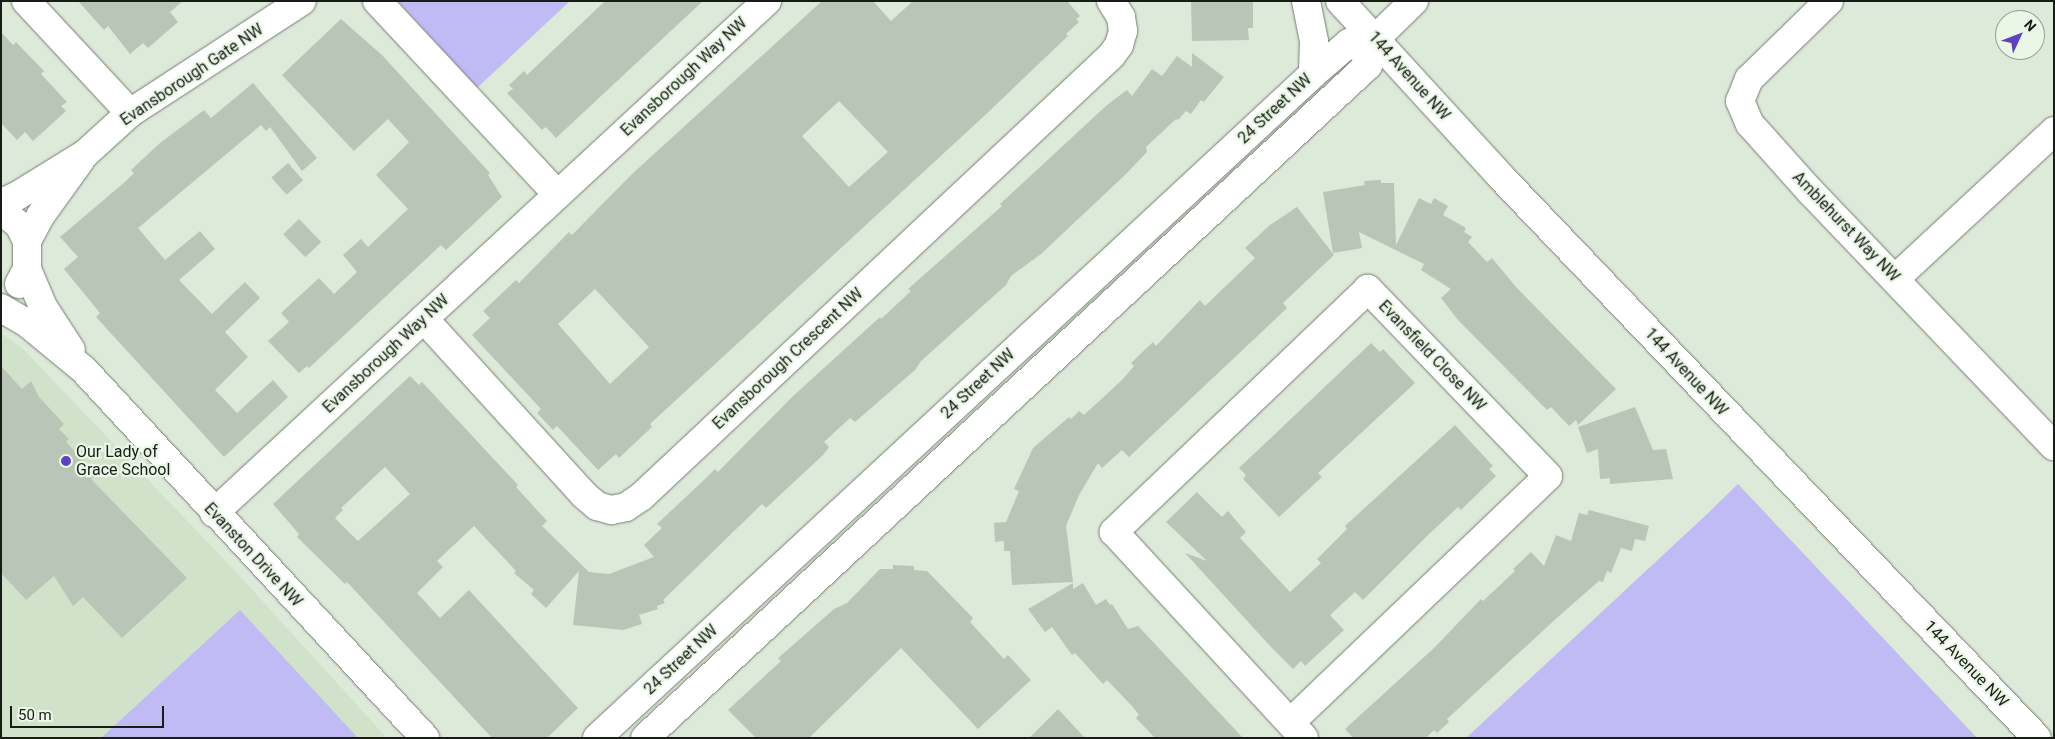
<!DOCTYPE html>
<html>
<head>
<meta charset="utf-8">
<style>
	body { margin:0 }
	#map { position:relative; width:2055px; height:739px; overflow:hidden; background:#dde9d9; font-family:Roboto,sans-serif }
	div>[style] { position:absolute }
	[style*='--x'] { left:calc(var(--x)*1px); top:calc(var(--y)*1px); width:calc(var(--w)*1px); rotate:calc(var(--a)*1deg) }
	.built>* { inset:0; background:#d1e2cb }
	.green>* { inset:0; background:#c0bbf5 }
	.building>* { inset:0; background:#b9c5b6; transform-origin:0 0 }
	.roads { filter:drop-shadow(0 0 1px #737e70) drop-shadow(0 0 1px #737e70) }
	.minor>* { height:28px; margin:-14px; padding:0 14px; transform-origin:14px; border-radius:14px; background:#fff }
	.major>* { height:28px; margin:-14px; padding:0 14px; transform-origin:14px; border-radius:14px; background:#fff }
	.dots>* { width:14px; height:14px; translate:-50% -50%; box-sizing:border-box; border:2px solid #eaf7e7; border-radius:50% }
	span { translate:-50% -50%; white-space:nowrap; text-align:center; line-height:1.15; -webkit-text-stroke:4.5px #eaf7e7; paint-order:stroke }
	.street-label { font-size:16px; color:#181c16 }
	.poi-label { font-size:16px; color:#181c16 }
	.left { translate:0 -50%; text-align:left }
	.frame { position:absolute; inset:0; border:2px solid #181c16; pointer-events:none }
	.north { position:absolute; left:1995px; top:10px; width:50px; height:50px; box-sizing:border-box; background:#eaf7e7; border:1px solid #969f93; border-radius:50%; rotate:47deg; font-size:14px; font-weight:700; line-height:20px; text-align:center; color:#181c16 }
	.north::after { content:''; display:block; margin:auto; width:18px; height:22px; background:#6043bc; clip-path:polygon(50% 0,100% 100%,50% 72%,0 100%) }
	.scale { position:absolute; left:10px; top:706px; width:154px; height:22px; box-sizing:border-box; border:2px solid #181c16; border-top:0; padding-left:6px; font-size:15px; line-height:18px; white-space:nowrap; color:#181c16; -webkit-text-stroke:4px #eaf7e7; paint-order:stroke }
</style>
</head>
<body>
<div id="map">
	<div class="built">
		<div style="clip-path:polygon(1px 333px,23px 349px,237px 573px,387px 738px,1px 738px)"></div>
	</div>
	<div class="green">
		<div style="clip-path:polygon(398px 1px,570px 1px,477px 88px)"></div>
		<div style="clip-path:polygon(1738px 484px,1977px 738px,1466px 738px,1705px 516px)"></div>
		<div style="clip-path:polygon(240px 610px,358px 738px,101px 738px)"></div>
	</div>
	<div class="building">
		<div style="clip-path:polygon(78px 1px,183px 1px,170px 12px,178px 22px,148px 48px,143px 43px,130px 54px,108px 26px,104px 30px)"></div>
		<div style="clip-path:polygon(605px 1px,703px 1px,556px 138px,546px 127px,542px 130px,507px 93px,513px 89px,509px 85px,524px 71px,527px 75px)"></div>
		<div style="clip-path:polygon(evenodd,822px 1px,873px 1px,891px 21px,913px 1px,1067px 1px,1080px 16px,1076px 19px,1079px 22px,1066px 34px,1068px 36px,982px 118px,650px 424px,652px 427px,619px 458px,616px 454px,598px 470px,557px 426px,553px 430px,537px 413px,541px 409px,472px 335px,490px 318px,483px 311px,516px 280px,519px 283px,569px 232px,572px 235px,632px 174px,822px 1px,839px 101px,888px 152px,849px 187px,802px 136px,839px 101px,822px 1px,595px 289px,649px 347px,610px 384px,558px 324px,595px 289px)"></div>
		<div style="clip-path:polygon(1191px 1px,1253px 1px,1253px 28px,1248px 28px,1249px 40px,1192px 41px)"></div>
		<div style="clip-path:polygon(341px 19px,382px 55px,490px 173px,488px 175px,502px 197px,446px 250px,441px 245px,309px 368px,307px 366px,299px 373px,268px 341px,289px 322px,281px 313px,319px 278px,334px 294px,357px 272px,343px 255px,361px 239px,368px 247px,408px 209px,376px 175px,409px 142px,388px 119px,354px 151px,282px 75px)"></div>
		<div style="clip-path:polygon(1px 32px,13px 45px,16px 42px,44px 71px,41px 74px,67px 102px,61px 106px,66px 111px,33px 141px,25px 132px,17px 140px,1px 123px)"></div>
		<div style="clip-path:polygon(evenodd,1192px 53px,1224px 77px,1204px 102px,1201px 100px,1191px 114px,1186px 111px,1178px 120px,1176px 119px,1146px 147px,1147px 152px,1126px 174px,1041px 254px,1011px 276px,1006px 285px,921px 361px,915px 370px,855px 422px,850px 418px,824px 442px,829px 447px,823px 455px,766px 508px,762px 504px,663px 600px,665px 603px,657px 606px,658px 609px,639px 615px,642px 624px,623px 630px,573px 625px,579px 571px,546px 608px,531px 594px,534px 590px,514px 573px,516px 571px,474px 526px,437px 561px,443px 567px,417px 593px,440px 618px,469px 590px,578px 708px,547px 738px,492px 738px,347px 582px,345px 584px,297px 537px,299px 534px,273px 504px,410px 376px,419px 385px,422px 382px,518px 485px,516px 487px,547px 521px,542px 526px,589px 572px,609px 574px,654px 557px,644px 545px,662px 528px,657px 524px,705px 479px,715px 469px,718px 472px,791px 398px,880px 317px,881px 319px,911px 291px,908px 289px,1002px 206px,1000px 204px,1107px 105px,1127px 90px,1132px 96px,1152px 69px,1162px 76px,1177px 56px,1192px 67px,1192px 53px,385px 467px,410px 494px,358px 541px,335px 518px,343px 510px,341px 508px,385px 467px)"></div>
		<div style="clip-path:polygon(253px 83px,317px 158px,302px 171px,270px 127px,266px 131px,261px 125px,138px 228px,165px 260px,200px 231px,215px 249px,179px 280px,212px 314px,245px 282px,260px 298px,225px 332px,248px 357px,215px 390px,237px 413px,273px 380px,288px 397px,224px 457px,96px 317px,100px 313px,64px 269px,78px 257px,60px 237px,126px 181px,134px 173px,131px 170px,160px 143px,204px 110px,211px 118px)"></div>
		<div style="left:288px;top:163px;width:23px;height:22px;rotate:49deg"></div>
		<div style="clip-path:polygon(1381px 180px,1381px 183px,1394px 183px,1396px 245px,1419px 198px,1431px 204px,1434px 198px,1448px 206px,1443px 215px,1466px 228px,1464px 232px,1472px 237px,1468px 242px,1487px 262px,1492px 258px,1516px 287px,1616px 389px,1578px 425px,1576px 420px,1569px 426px,1551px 407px,1547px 410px,1458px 320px,1441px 298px,1451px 289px,1421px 270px,1424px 264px,1359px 232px,1362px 248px,1333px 253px,1323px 192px,1365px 185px,1364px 181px)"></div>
		<div style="clip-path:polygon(1297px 207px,1334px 255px,1283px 303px,1287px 308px,1129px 457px,1122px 450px,1102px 468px,1098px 463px,1079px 495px,1066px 526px,1073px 582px,1012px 585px,1010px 551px,1004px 551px,1004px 541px,995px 542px,994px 523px,1006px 522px,1019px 491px,1014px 489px,1033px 448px,1069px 417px,1071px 419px,1079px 411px,1084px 415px,1122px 380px,1134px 366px,1131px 363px,1153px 342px,1156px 346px,1200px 300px,1205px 306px,1255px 258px,1245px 248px,1270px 225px)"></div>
		<div style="left:299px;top:219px;width:32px;height:22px;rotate:46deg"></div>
		<div style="clip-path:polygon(1371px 343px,1380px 352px,1383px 349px,1415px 383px,1318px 473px,1322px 477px,1279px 517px,1243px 479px,1246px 475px,1239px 468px)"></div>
		<div style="clip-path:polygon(1px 366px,22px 389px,31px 381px,39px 397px,64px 424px,59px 429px,69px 439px,66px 442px,96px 474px,91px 479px,187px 578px,122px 638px,83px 597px,73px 606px,54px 576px,26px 600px,1px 573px)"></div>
		<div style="clip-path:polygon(1635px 407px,1653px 450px,1666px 449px,1673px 479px,1610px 484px,1610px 478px,1600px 479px,1598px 449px,1587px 453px,1578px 427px)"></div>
		<div style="clip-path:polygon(1455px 425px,1493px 466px,1489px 469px,1496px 476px,1461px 510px,1458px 507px,1426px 537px,1363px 600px,1355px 592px,1330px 615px,1344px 630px,1305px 666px,1301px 661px,1293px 669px,1273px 649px,1185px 553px,1207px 561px,1166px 522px,1197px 492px,1222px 517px,1228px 511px,1246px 532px,1240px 538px,1290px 592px,1321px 563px,1317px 559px,1347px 529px,1345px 526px)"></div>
		<div style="clip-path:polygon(1589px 510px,1649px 526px,1645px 541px,1635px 539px,1632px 551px,1621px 548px,1611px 573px,1607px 571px,1603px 582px,1599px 581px,1559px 616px,1447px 719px,1449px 722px,1437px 733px,1434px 730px,1426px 738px,1353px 738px,1345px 729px,1434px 648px,1481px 599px,1483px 601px,1515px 571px,1513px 569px,1531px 552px,1544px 566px,1556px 535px,1571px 541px,1579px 513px,1587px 515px)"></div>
		<div style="clip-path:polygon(893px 565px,914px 566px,914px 570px,927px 571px,973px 618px,970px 622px,1004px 659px,1008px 655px,1031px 680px,978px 729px,901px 648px,809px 738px,756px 738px,728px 710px,781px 661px,778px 658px,793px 645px,834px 609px,847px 603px,880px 569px,893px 569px)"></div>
		<div style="clip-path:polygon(1073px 583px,1073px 589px,1083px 583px,1096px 605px,1106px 599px,1110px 605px,1112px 604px,1128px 629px,1138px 626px,1243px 738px,1155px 738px,1136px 718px,1139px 715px,1132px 706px,1107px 680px,1103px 684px,1075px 653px,1072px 655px,1052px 627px,1045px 632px,1028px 609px)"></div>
		<div style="clip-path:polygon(1058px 709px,1085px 738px,1029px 738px)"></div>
	</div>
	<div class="roads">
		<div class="minor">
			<div style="--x:26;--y:1;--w:153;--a:47.1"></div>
			<div style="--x:377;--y:1;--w:264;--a:47"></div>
			<div style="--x:1829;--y:1;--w:112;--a:135.7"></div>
			<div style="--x:1749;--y:79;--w:24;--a:112"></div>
			<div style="--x:1740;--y:101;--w:25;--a:67"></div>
			<div style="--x:1750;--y:124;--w:90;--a:48.2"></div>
			<div style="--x:1810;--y:191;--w:353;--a:46.3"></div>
			<div style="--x:1364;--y:50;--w:70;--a:-44.4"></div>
			<div style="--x:1;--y:203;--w:17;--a:-24"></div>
			<div style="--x:17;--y:196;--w:80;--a:-31.7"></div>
			<div style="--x:85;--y:154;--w:61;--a:-42.3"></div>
			<div style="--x:130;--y:113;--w:205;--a:-33.1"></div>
			<div style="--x:1;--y:210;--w:23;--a:40"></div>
			<div style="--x:19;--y:225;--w:18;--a:63"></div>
			<div style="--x:27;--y:241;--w:28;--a:90"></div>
			<div style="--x:27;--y:269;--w:17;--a:118"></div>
			<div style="--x:27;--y:241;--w:30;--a:-62"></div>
			<div style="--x:41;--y:215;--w:67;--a:-54.2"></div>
			<div style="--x:27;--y:269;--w:41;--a:67.2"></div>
			<div style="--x:43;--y:307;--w:51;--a:56.9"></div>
			<div style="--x:1896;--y:278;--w:216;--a:-42.9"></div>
			<div style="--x:1;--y:308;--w:30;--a:30"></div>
			<div style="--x:27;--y:323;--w:74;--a:39.5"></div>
			<div style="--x:84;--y:370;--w:502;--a:47.18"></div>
			<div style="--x:424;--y:319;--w:238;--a:47.7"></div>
			<div style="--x:584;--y:495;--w:17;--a:40"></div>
			<div style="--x:597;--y:506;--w:15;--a:16"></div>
			<div style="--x:611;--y:510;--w:15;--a:-11"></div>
			<div style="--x:626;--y:507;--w:18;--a:-34"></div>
			<div style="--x:641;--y:497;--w:645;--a:-43.18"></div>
			<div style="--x:1111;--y:56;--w:14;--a:-54"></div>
			<div style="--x:1119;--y:45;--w:15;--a:-74"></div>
			<div style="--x:1123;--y:31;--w:14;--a:-98"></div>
			<div style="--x:1121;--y:17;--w:19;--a:-122"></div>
			<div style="--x:214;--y:513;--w:754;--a:-42.8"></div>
			<div style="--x:1292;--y:721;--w:354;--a:-43.7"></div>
			<div style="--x:1548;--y:476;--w:260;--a:-133.9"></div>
			<div style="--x:1368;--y:289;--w:352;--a:136.3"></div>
			<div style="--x:1114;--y:532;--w:280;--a:47.3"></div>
			<div style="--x:597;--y:738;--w:976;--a:-42.84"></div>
			<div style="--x:1313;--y:74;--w:48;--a:-40.7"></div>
			<div style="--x:1349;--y:43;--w:17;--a:25"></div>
			<div style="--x:1364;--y:50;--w:16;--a:75"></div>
			<div style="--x:1368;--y:65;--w:6;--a:135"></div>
			<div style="--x:1364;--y:69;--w:982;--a:137.06"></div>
		</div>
		<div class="major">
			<div style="--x:1306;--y:1;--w:41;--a:78.7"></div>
			<div style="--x:1314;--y:41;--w:33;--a:92"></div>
			<div style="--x:1340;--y:1;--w:240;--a:47.5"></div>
			<div style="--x:1502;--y:178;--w:774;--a:46.31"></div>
		</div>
	</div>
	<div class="dots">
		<div style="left:66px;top:461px;background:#6043bc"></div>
	</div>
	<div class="street-label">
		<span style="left:192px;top:75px;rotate:-34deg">Evansborough Gate NW</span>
		<span style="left:1409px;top:76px;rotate:48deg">144 Avenue NW</span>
		<span style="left:684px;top:77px;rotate:-43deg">Evansborough Way NW</span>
		<span style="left:1275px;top:109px;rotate:-43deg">24 Street NW</span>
		<span style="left:1846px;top:227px;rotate:46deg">Amblehurst Way NW</span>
		<span style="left:386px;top:354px;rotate:-43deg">Evansborough Way NW</span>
		<span style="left:1432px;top:356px;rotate:46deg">Evansfield Close NW</span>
		<span style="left:788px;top:359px;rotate:-43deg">Evansborough Crescent NW</span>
		<span style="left:1686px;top:372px;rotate:47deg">144 Avenue NW</span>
		<span style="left:978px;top:384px;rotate:-43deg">24 Street NW</span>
		<span style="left:253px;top:555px;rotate:47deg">Evanston Drive NW</span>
		<span style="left:681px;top:660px;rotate:-43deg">24 Street NW</span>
		<span style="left:1966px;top:664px;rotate:46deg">144 Avenue NW</span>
	</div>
	<div class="poi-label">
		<span class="left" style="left:76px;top:461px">Our Lady of<br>Grace School</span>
	</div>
	<div class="frame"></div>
	<div class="north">N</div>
	<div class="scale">50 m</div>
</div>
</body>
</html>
